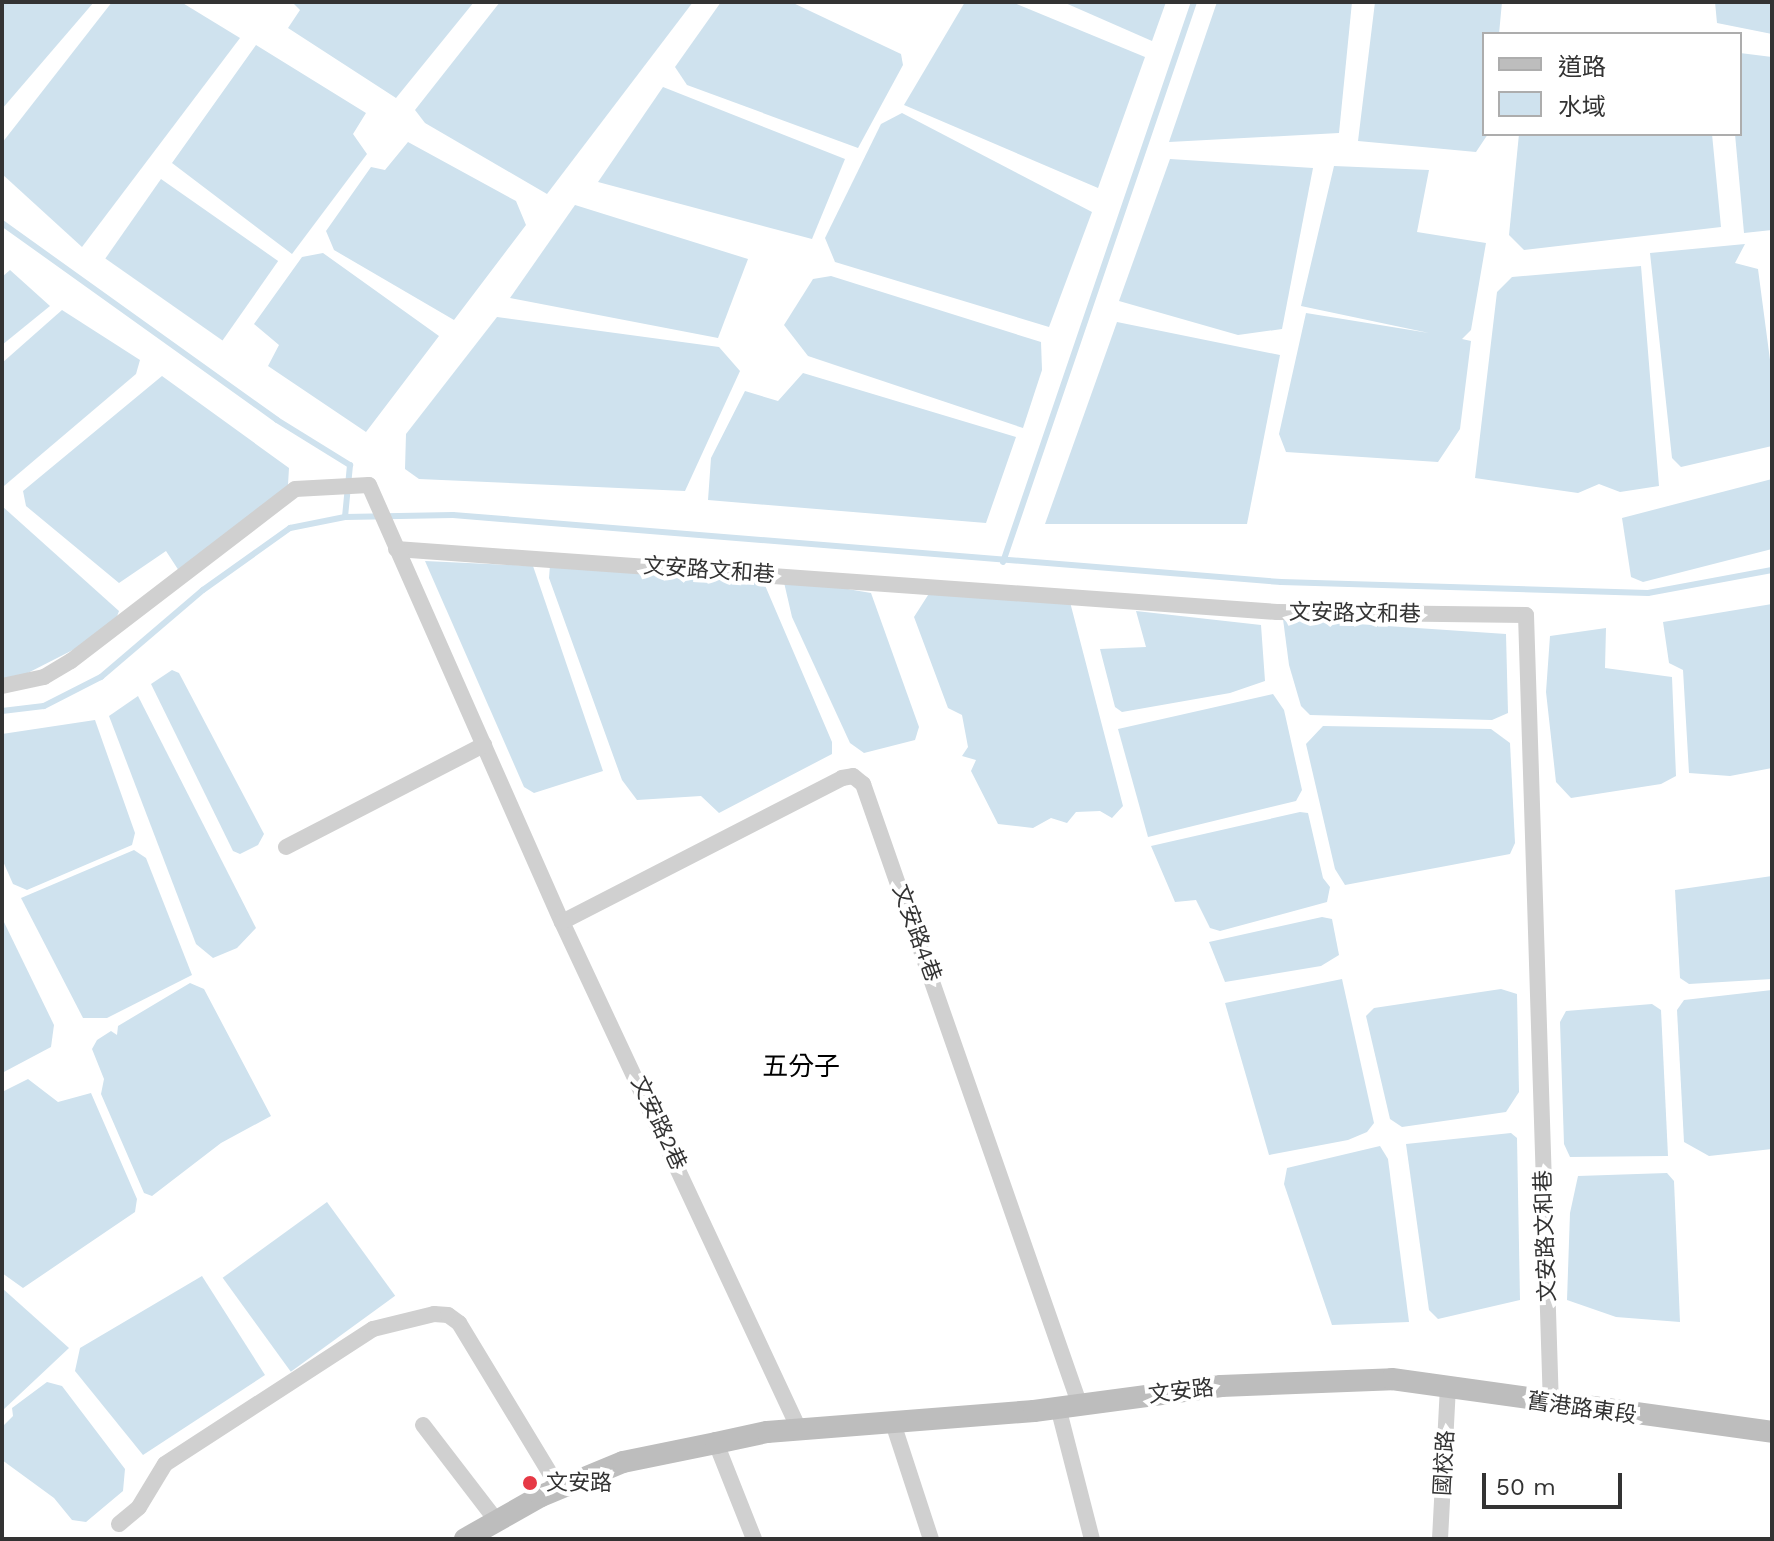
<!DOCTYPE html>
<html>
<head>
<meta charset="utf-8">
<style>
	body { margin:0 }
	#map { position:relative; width:1774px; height:1541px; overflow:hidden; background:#fff; font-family:"Work Sans","Noto Sans TC",sans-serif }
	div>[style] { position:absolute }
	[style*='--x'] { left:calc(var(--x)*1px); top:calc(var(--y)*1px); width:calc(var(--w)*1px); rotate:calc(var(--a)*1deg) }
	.water>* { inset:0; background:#cfe2ee; transform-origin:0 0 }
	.stream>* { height:6px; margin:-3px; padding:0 3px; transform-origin:3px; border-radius:3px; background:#cfe2ee }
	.street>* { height:16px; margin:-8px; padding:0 8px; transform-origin:8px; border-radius:8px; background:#d0d0d0 }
	.secondary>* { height:22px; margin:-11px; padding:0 11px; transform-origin:11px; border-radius:11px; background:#bdbdbd }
	.dots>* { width:22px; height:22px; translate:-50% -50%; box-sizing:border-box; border:4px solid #fff; border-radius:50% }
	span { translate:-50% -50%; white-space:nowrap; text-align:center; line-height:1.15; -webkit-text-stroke:8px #fff; paint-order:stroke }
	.street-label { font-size:22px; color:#333 }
	.poi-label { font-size:22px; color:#333 }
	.left { translate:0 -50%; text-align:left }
	.quarter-label { font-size:26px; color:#000 }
	.frame { position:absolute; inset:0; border:4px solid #333; pointer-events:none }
	.legend { position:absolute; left:1482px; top:32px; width:260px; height:104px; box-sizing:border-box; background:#fff; border:2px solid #adadad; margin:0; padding:10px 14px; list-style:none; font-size:24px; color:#333 }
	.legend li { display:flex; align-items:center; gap:16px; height:40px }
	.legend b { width:40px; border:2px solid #adadad }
	.scale { position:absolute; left:1482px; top:1473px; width:140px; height:36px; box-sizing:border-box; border:4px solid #333; border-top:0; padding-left:10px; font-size:24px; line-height:28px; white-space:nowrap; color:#333; -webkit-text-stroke:6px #fff; paint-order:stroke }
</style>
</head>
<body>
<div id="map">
	<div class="water">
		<div style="clip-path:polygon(2px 2px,94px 2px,2px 109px)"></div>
		<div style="clip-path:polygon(112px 2px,181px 2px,240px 38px,82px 247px,2px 174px,2px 143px)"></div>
		<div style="clip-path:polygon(292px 2px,474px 2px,396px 98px,288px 28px,300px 10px)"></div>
		<div style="clip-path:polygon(500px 2px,693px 2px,547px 194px,425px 123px,415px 110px)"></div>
		<div style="clip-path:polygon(721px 2px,791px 2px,901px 54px,903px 65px,858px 148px,687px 85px,675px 67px)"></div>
		<div style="clip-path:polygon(965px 2px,1012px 2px,1145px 57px,1098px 188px,904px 105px)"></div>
		<div style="clip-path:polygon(1063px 2px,1166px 2px,1152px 41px)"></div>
		<div style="clip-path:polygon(1217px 2px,1352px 2px,1339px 133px,1169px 142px)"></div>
		<div style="clip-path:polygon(1375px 2px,1502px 2px,1499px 34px,1484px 34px,1488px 134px,1476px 152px,1358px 141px)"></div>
		<div style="clip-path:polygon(1715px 2px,1772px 2px,1772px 34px,1717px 23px)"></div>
		<div style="clip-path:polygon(256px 45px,366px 113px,353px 134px,367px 154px,292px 254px,172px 163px)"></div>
		<div style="clip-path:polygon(1740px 53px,1772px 57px,1772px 230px,1744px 233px,1735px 134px,1740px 134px)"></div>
		<div style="clip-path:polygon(663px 87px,845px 159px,812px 239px,598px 182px)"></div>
		<div style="clip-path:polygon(902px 113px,1092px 212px,1049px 327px,835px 262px,825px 238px,881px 124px)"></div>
		<div style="clip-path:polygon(1519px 134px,1712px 134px,1721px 227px,1524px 250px,1509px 235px)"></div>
		<div style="clip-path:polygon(408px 142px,516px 201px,526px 225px,454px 320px,334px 250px,326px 231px,371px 167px,385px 170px)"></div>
		<div style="clip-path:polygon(1170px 159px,1313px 168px,1282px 329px,1238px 335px,1119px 301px)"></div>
		<div style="clip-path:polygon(1334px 166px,1429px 170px,1417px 232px,1486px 243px,1471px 330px,1462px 339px,1471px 341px,1460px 429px,1438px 462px,1286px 452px,1279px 434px,1306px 313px,1429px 333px,1301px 306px)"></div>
		<div style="left:161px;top:179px;width:143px;height:97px;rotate:35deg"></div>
		<div style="clip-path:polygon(575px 205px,748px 259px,718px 338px,510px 298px)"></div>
		<div style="clip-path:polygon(1745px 244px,1735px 263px,1758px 269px,1772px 375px,1772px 446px,1681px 467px,1672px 458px,1650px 253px)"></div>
		<div style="clip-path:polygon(323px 253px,439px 336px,366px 432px,268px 366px,279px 345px,254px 324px,302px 257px)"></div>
		<div style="clip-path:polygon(1641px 266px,1659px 486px,1620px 492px,1599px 484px,1578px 493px,1475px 478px,1497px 292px,1512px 277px)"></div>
		<div style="clip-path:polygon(10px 270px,50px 306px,2px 345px,2px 277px)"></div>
		<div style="clip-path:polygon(831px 276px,1041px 342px,1042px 370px,1023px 428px,808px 356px,784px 325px,813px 279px)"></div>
		<div style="clip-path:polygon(62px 310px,140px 360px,136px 374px,4px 486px,2px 363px)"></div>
		<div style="clip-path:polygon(497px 317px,719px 347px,740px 371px,685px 491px,419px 479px,405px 469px,406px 434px)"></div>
		<div style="clip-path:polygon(1117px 322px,1280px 355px,1247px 524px,1045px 524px)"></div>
		<div style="clip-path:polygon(803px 373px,1016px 437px,986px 523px,708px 500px,711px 458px,745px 391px,778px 401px)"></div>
		<div style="clip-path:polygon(162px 376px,289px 468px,288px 485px,181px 574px,166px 551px,119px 583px,26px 506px,23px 491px)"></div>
		<div style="clip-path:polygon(1772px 479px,1772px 549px,1643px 582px,1631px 577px,1622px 518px)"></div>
		<div style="clip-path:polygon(2px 506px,119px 611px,112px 630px,14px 680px,2px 681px)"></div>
		<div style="clip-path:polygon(425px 561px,533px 566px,603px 771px,534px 793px,524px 787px)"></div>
		<div style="clip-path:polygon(550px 565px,764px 583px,832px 742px,832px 754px,719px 813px,701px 796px,637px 800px,622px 780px,549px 578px)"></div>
		<div style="clip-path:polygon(783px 578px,871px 593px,919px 727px,915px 740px,864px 753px,850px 743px,792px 617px)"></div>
		<div style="clip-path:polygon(930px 592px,1070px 602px,1123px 806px,1112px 818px,1100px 811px,1076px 812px,1067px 823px,1051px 818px,1033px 828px,998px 824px,971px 771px,976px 760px,962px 756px,968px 747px,962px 715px,948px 708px,914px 617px)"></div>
		<div style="clip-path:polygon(1772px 604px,1772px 768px,1730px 776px,1689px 773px,1683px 670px,1669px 663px,1663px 622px)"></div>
		<div style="clip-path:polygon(1136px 611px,1261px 625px,1265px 681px,1230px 693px,1122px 712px,1115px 707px,1100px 649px,1146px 647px)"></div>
		<div style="clip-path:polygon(1283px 619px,1506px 634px,1508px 713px,1492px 720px,1310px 715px,1301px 706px,1289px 665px)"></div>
		<div style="clip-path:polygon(1606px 628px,1605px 668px,1672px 677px,1676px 776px,1661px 784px,1571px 798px,1556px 782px,1546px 692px,1550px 636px)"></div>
		<div style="clip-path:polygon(172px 670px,179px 673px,264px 834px,258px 845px,240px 854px,233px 851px,151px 684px)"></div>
		<div style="clip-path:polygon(1273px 694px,1284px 710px,1302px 790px,1296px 801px,1148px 837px,1118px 729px)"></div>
		<div style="clip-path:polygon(138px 696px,256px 928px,237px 948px,213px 958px,196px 944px,109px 716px)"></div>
		<div style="clip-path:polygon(95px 720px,135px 833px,132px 845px,27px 890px,13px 884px,2px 859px,2px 734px)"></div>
		<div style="clip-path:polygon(1323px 726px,1491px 729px,1510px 743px,1515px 843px,1510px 854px,1345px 885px,1335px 869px,1306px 744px)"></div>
		<div style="clip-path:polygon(1300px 812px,1308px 813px,1323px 878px,1330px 887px,1327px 902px,1220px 931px,1210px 928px,1196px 900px,1175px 902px,1151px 846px)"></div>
		<div style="clip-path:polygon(134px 850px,146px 858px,192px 975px,107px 1018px,83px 1018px,21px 898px)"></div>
		<div style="clip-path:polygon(1772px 876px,1772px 979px,1689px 984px,1680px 978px,1675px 890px)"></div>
		<div style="clip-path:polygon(1322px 917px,1332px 919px,1339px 955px,1321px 966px,1225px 982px,1209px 942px)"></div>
		<div style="clip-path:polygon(2px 918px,54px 1025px,51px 1047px,2px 1073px)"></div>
		<div style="clip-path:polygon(1342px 979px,1374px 1123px,1367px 1132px,1348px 1140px,1269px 1155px,1225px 1003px)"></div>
		<div style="clip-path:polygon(190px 983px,204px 989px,271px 1116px,221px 1143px,152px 1196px,144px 1193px,101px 1094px,104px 1079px,92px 1049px,97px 1040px,111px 1031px,117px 1035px,118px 1026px)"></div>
		<div style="clip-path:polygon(1501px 989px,1517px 994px,1519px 1092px,1506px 1112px,1402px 1127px,1390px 1119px,1366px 1016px,1374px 1008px)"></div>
		<div style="clip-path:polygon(1772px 990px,1772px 1149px,1709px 1156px,1684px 1142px,1677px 1010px,1684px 1000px)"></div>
		<div style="clip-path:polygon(1652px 1004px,1661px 1010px,1668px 1156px,1570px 1157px,1564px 1144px,1560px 1022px,1566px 1011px)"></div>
		<div style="clip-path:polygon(28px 1079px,58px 1102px,91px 1093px,137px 1199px,135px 1212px,23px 1288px,2px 1273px,2px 1092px)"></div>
		<div style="clip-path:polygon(1511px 1133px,1517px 1138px,1520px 1300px,1438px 1319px,1429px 1310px,1406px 1144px)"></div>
		<div style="clip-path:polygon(1380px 1146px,1388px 1159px,1409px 1322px,1332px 1325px,1284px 1184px,1287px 1168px)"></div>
		<div style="clip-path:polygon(1667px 1173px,1674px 1181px,1680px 1322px,1616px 1317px,1567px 1300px,1570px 1213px,1578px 1176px)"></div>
		<div style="left:327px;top:1202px;width:116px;height:129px;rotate:54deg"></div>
		<div style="clip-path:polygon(202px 1276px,265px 1375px,143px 1455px,75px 1371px,80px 1348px)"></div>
		<div style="clip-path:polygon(2px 1288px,69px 1348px,2px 1411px)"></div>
		<div style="clip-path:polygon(47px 1382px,62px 1386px,125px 1469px,123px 1491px,86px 1522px,72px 1520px,54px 1498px,2px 1460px,2px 1427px,13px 1416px,12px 1408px)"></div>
	</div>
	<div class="stream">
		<div style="--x:2;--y:223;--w:338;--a:35.6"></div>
		<div style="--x:277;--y:420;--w:86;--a:31.7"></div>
		<div style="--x:350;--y:465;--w:52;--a:95.5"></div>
		<div style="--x:1003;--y:562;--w:592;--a:-71.17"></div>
		<div style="--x:2;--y:711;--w:42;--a:-6.8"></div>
		<div style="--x:44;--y:706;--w:64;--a:-27"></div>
		<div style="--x:101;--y:677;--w:134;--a:-40.5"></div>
		<div style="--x:203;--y:590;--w:107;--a:-35.5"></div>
		<div style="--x:290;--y:528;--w:56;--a:-11.3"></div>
		<div style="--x:345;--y:517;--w:108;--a:-1.1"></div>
		<div style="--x:453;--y:515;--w:831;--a:4.63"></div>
		<div style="--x:1281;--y:582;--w:367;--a:1.7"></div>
		<div style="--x:1648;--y:593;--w:126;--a:-10.5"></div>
	</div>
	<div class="street">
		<div style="--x:396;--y:549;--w:883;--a:4.09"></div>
		<div style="--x:1277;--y:612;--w:249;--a:0.7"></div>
		<div style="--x:1526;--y:615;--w:790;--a:88.19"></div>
		<div style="--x:2;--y:686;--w:43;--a:-12.1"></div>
		<div style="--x:44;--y:677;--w:31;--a:-31"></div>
		<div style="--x:71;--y:661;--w:282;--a:-37.5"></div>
		<div style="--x:295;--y:489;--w:74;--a:-3.1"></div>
		<div style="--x:369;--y:485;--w:478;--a:66.2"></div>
		<div style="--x:562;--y:922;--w:560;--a:64.95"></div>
		<div style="--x:286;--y:847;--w:223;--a:-27.3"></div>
		<div style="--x:562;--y:922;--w:315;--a:-27.2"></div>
		<div style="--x:842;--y:778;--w:11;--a:-10"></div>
		<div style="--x:853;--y:776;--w:13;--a:39"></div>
		<div style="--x:863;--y:784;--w:656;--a:70.76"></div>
		<div style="--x:1058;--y:1407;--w:136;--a:75.6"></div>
		<div style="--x:892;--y:1420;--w:125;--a:71.9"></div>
		<div style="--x:423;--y:1425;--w:120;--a:52.5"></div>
		<div style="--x:716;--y:1443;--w:103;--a:68.4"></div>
		<div style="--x:119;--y:1524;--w:26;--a:-40"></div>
		<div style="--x:139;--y:1507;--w:50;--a:-58.8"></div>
		<div style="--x:165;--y:1464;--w:248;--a:-33"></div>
		<div style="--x:373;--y:1329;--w:63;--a:-13.8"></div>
		<div style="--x:434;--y:1314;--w:14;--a:4"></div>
		<div style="--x:448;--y:1315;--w:14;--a:36"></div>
		<div style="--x:459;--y:1323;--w:193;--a:58.8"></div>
		<div style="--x:1440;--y:1539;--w:152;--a:-87"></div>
	</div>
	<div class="secondary">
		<div style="--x:465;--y:1539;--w:87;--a:-29.5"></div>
		<div style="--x:541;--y:1496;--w:89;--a:-22.5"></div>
		<div style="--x:623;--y:1462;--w:95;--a:-11.5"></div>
		<div style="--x:716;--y:1443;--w:52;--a:-12.2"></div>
		<div style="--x:767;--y:1432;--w:268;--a:-4.5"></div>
		<div style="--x:1034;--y:1411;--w:189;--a:-7.6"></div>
		<div style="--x:1221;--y:1386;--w:171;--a:-2.3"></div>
		<div style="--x:1392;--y:1379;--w:384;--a:7.9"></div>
	</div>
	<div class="dots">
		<div style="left:530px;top:1483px;background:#e63946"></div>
	</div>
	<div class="street-label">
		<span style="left:709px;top:570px;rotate:4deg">文安路文和巷</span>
		<span style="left:1355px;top:613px;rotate:1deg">文安路文和巷</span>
		<span style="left:917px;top:933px;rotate:70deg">文安路4巷</span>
		<span style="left:659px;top:1123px;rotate:65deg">文安路2巷</span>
		<span style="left:1545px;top:1236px;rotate:-92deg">文安路文和巷</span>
		<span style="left:1181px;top:1391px;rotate:-7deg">文安路</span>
		<span style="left:1582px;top:1408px;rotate:8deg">舊港路東段</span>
		<span style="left:1444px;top:1463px;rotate:-87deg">國校路</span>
	</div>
	<div class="poi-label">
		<span class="left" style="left:546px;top:1483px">文安路</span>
	</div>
	<div class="quarter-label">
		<span style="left:801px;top:1067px">五分子</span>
	</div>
	<div class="frame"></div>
	<ul class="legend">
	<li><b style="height:10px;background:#bdbdbd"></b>道路</li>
	<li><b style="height:22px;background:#cfe2ee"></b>水域</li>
	</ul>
	<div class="scale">50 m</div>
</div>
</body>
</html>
